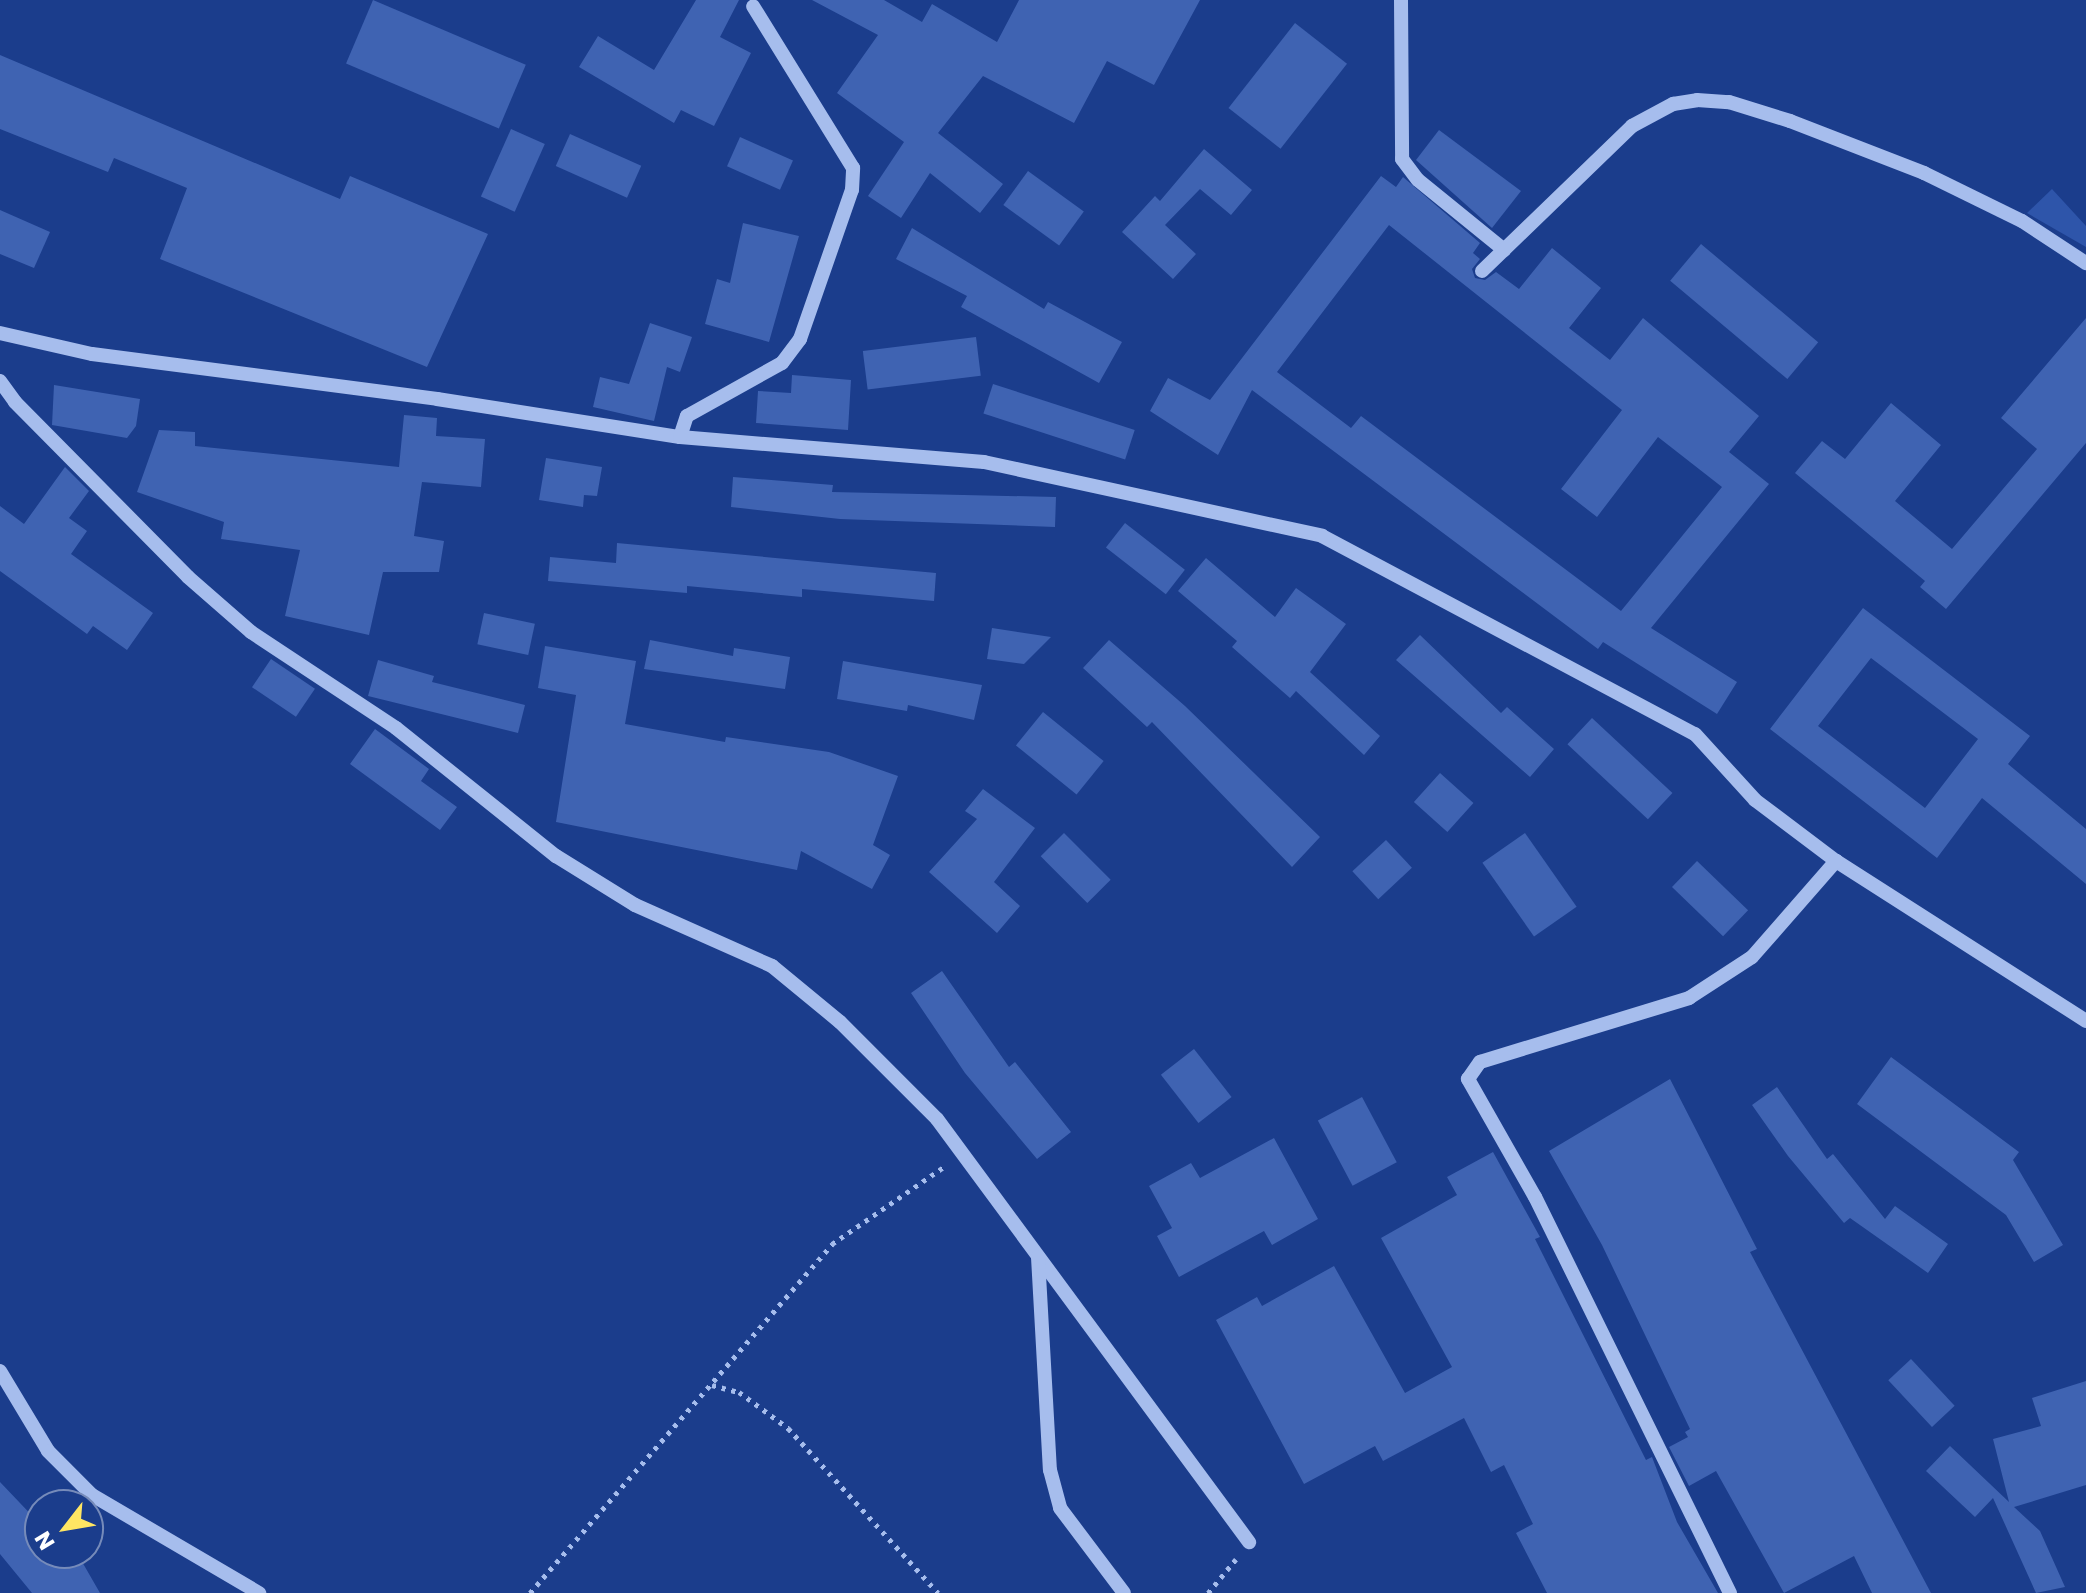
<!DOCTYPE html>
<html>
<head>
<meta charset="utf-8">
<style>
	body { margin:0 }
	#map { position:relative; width:2086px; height:1593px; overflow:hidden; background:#1b3d8c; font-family:Poppins,sans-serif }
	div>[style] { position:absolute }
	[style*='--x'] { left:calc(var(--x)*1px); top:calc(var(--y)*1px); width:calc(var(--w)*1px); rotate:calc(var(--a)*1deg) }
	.green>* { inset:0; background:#2e55aa }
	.building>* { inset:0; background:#3f63b2; transform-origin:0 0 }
	.path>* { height:5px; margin-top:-2.5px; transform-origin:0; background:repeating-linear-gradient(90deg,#a6bded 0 4px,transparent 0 10px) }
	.minor>* { height:14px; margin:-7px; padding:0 7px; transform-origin:7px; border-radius:7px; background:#a6bded }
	span { translate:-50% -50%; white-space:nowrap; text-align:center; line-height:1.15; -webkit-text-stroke:6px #1b3d8c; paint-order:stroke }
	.north { position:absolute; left:24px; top:1489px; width:80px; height:80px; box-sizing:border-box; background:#1b3d8c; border:2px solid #768bba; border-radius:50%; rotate:239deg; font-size:22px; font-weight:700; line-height:32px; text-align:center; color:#fff }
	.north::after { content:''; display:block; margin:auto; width:28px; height:36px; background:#ffe663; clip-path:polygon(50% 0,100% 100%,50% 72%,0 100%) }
</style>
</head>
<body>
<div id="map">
	<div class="green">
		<div style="clip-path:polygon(2052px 189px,2086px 226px,2086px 247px,2027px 213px)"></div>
	</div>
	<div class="building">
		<div style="left:373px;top:0;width:166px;height:69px;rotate:23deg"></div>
		<div style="clip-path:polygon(696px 0,739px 0,720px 37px,751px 53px,714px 126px,681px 110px,674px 123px,579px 67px,598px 36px,654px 70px)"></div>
		<div style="clip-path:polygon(812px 0,884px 0,922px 22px,932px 4px,997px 42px,1019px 0,1200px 0,1154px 85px,1107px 61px,1074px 123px,983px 76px,938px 133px,1003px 184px,980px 213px,930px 173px,901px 218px,868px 196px,904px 142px,837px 93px,878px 35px)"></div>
		<div style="left:1295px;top:23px;width:66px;height:108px;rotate:38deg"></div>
		<div style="clip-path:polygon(0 55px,340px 199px,350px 176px,488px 234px,427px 367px,160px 259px,187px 188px,114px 158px,108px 172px,0 129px)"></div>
		<div style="left:511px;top:129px;width:37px;height:74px;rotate:24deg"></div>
		<div style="clip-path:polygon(1439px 130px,1521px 191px,1492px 228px,1416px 160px)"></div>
		<div style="left:570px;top:134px;width:78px;height:35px;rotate:24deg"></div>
		<div style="left:740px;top:137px;width:58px;height:32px;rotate:24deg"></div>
		<div style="clip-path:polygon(1204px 149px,1252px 190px,1231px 215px,1200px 189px,1165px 225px,1196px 254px,1173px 279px,1122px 232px,1155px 196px,1160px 201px)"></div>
		<div style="left:1028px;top:171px;width:69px;height:42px;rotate:36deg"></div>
		<div style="clip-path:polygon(evenodd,1381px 176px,1396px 187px,1403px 177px,1480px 243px,1473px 253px,1480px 259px,1472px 269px,1475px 278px,1485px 280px,1496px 272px,1519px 289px,1552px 248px,1601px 288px,1569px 328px,1610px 360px,1643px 318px,1759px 416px,1729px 452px,1769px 484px,1651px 628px,1737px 682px,1717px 714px,1603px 642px,1598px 649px,1252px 390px,1218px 455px,1150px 411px,1168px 378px,1210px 400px,1381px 176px,1389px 225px,1622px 410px,1561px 489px,1597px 517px,1658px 437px,1722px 487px,1621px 611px,1361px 416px,1351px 428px,1277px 372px,1389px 225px)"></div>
		<div style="clip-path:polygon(0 210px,50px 232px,34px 268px,0 254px)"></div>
		<div style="clip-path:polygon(743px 223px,799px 236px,769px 342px,705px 324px,717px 279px,730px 283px)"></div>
		<div style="clip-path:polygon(912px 228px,1044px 309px,1048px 302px,1122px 342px,1099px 383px,961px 307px,967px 296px,896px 259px)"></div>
		<div style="left:1701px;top:244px;width:153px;height:48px;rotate:40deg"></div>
		<div style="clip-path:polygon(2086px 318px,2086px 443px,1946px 609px,1920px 587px,1925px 581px,1795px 473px,1822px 441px,1845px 459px,1891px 403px,1941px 445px,1895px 501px,1952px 549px,2037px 449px,2001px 418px)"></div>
		<div style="clip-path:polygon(650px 323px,692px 337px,680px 372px,667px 367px,654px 421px,593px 407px,600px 377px,629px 384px)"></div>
		<div style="left:976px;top:337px;width:39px;height:114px;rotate:83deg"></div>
		<div style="clip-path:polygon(792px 375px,851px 380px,848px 430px,756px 423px,758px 391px,791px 393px)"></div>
		<div style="left:993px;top:384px;width:149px;height:31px;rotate:18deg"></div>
		<div style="clip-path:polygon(54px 385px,140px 399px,136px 426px,127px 438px,52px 425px)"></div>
		<div style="clip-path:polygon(404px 415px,437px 418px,436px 436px,485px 439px,481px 487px,422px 482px,414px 536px,444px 541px,439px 572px,383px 572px,369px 635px,285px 616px,300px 550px,221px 539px,224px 522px,137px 492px,159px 430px,195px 432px,195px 446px,399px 467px)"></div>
		<div style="clip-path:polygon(546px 458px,602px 467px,597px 496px,584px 495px,583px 507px,539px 500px)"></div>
		<div style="clip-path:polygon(65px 467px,89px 491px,69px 518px,87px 531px,71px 554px,153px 613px,127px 650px,93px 626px,87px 634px,0 571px,0 506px,24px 524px)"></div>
		<div style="clip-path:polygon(733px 477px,833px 485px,832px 492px,1056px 497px,1055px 527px,840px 519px,731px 507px)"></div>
		<div style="left:1125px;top:523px;width:76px;height:31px;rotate:38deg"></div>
		<div style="clip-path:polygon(617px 543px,936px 573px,934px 601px,802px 589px,802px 597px,687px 586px,687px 593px,548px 581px,550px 557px,616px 563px)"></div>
		<div style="clip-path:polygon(1206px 558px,1275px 617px,1296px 588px,1346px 624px,1310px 672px,1380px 736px,1364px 755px,1296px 691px,1290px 698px,1232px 647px,1237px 641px,1178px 591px)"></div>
		<div style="clip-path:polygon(evenodd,1863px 608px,2030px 736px,2008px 764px,2086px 829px,2086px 884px,1982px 798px,1937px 858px,1770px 729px,1863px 608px,1871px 658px,1978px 739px,1925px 808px,1818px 726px,1871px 658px)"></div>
		<div style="left:484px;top:613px;width:52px;height:32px;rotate:12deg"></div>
		<div style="clip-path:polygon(992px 628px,1051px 637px,1024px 664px,987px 659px)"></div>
		<div style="clip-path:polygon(1420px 635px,1501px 713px,1507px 707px,1554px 749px,1530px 777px,1396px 660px)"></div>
		<div style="clip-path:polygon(650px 640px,733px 656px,734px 648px,790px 657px,785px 689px,644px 669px)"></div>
		<div style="clip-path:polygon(1109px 640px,1185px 706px,1320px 837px,1292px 867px,1152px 722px,1147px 727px,1083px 668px)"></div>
		<div style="clip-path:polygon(545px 646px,636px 661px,625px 724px,725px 742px,726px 737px,829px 752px,898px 776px,873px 845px,890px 855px,872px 889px,801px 851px,797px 870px,556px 822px,576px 695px,538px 688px)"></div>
		<div style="left:271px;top:659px;width:53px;height:34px;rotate:34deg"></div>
		<div style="clip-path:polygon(378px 660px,434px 676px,432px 682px,525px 705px,518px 733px,368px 696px)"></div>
		<div style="clip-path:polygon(843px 661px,982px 685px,974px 720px,908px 705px,907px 711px,837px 699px)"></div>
		<div style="left:1043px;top:712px;width:78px;height:43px;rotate:39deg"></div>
		<div style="left:1592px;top:718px;width:110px;height:36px;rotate:43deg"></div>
		<div style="clip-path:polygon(375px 729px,429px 769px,421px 781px,457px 807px,440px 830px,350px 764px)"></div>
		<div style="left:1440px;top:773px;width:45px;height:39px;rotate:42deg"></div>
		<div style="clip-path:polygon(983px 789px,1035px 828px,994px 882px,1020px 906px,997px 933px,929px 872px,977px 819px,965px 811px)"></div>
		<div style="left:1064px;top:833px;width:66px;height:33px;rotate:45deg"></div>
		<div style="left:1525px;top:833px;width:90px;height:52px;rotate:55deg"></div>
		<div style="left:1386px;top:840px;width:38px;height:46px;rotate:47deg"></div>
		<div style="left:1697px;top:861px;width:71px;height:36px;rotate:44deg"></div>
		<div style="clip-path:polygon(942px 971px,1009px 1067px,1015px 1062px,1071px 1132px,1037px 1159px,965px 1073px,911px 993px)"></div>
		<div style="left:1194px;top:1049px;width:61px;height:42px;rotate:52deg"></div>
		<div style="clip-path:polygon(1891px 1057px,2019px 1152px,2013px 1160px,2063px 1245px,2034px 1262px,2006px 1215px,1857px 1104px)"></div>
		<div style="clip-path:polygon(1670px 1079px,1757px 1249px,1750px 1252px,1931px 1593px,1872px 1593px,1854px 1556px,1784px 1593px,1716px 1471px,1689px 1486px,1669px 1447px,1688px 1437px,1685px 1432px,1690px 1429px,1602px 1245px,1549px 1151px)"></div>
		<div style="clip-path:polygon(1777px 1087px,1827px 1159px,1833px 1154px,1885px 1219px,1895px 1206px,1948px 1244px,1928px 1273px,1850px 1218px,1844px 1223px,1788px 1156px,1752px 1105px)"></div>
		<div style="left:1362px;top:1097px;width:74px;height:50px;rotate:62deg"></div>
		<div style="clip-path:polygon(1274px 1138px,1318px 1219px,1272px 1245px,1264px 1231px,1179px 1277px,1157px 1236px,1172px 1228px,1149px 1186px,1191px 1163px,1200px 1178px)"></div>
		<div style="clip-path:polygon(1493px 1152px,1540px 1237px,1535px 1239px,1646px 1460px,1652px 1457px,1677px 1522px,1718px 1593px,1547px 1593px,1516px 1533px,1533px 1524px,1504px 1465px,1491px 1472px,1464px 1418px,1383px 1461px,1375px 1446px,1304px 1484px,1216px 1320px,1257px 1297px,1262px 1306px,1334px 1266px,1405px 1393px,1452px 1367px,1381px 1238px,1457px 1195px,1447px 1177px)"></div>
		<div style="left:1911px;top:1359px;width:64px;height:31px;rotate:47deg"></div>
		<div style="clip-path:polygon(2086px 1381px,2086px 1485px,2014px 1507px,2040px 1531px,2065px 1587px,2036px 1593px,1993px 1498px,1975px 1517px,1926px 1471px,1950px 1446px,2009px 1502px,1993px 1439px,2041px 1426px,2032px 1398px)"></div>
		<div style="clip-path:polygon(0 1482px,40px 1524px,40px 1553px,77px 1553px,100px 1593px,32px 1593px,0 1554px)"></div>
	</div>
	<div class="path">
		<div style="--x:712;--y:1385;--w:28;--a:15"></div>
		<div style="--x:739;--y:1392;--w:61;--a:36.3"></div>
		<div style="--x:788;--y:1428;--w:223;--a:47.7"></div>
		<div style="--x:530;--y:1593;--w:462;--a:-49.1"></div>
		<div style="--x:832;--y:1244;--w:137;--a:-34.6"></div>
		<div style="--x:1208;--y:1593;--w:44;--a:-50.5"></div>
	</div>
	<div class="minor">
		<div style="--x:1401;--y:0;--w:159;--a:89.6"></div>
		<div style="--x:1402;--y:159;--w:26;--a:53"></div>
		<div style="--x:1418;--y:180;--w:111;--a:39.1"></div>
		<div style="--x:1482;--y:271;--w:209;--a:-44"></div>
		<div style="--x:1632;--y:126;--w:47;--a:-28.2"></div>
		<div style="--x:1673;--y:104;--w:24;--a:-9"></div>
		<div style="--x:1697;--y:100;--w:32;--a:4"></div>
		<div style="--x:1729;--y:102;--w:64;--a:17.3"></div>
		<div style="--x:1790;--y:121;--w:144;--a:21.2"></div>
		<div style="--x:1924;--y:173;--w:109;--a:26.1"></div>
		<div style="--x:2022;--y:221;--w:77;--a:33.3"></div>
		<div style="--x:0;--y:333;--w:94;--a:12.9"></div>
		<div style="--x:92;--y:354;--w:348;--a:7.4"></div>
		<div style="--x:437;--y:399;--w:246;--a:8.9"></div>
		<div style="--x:680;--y:437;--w:305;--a:4.7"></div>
		<div style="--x:984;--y:462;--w:346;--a:12.3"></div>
		<div style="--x:1322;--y:536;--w:422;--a:28"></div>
		<div style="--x:1695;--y:734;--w:89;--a:47.7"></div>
		<div style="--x:1755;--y:800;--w:101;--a:37"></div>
		<div style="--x:1836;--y:861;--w:297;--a:32.6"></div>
		<div style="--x:0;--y:381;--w:26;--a:54"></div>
		<div style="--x:15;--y:402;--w:246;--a:45.3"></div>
		<div style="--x:188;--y:577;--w:84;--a:41.1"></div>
		<div style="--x:251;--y:632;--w:174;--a:33.5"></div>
		<div style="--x:396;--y:728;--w:205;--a:38.7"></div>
		<div style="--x:556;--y:856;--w:93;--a:31.8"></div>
		<div style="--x:635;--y:905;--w:150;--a:24"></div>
		<div style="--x:772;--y:966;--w:88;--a:39.5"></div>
		<div style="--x:840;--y:1022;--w:137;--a:45"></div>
		<div style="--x:937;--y:1119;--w:526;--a:53.59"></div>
		<div style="--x:680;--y:437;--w:22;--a:-72"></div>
		<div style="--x:687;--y:416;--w:109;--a:-29.2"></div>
		<div style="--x:782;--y:363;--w:30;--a:-53"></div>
		<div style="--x:800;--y:339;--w:158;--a:-70.8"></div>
		<div style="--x:852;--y:190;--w:22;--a:-87"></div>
		<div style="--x:853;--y:168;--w:190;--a:-121.7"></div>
		<div style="--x:1038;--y:1257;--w:213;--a:86.8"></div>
		<div style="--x:1050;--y:1470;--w:39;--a:75"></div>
		<div style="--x:1060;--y:1508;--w:106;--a:53"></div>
		<div style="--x:0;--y:1371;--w:93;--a:59"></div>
		<div style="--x:48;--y:1451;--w:62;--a:45"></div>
		<div style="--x:92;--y:1495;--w:194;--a:30.4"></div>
		<div style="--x:1730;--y:1593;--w:441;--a:-116.2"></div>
		<div style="--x:1535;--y:1197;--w:136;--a:-119.6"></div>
		<div style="--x:1468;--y:1079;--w:21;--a:-55"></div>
		<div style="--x:1480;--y:1062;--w:219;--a:-17"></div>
		<div style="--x:1689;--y:998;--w:75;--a:-33.1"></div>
		<div style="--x:1752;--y:957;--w:128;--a:-48.8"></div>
	</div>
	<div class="north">N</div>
</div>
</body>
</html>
